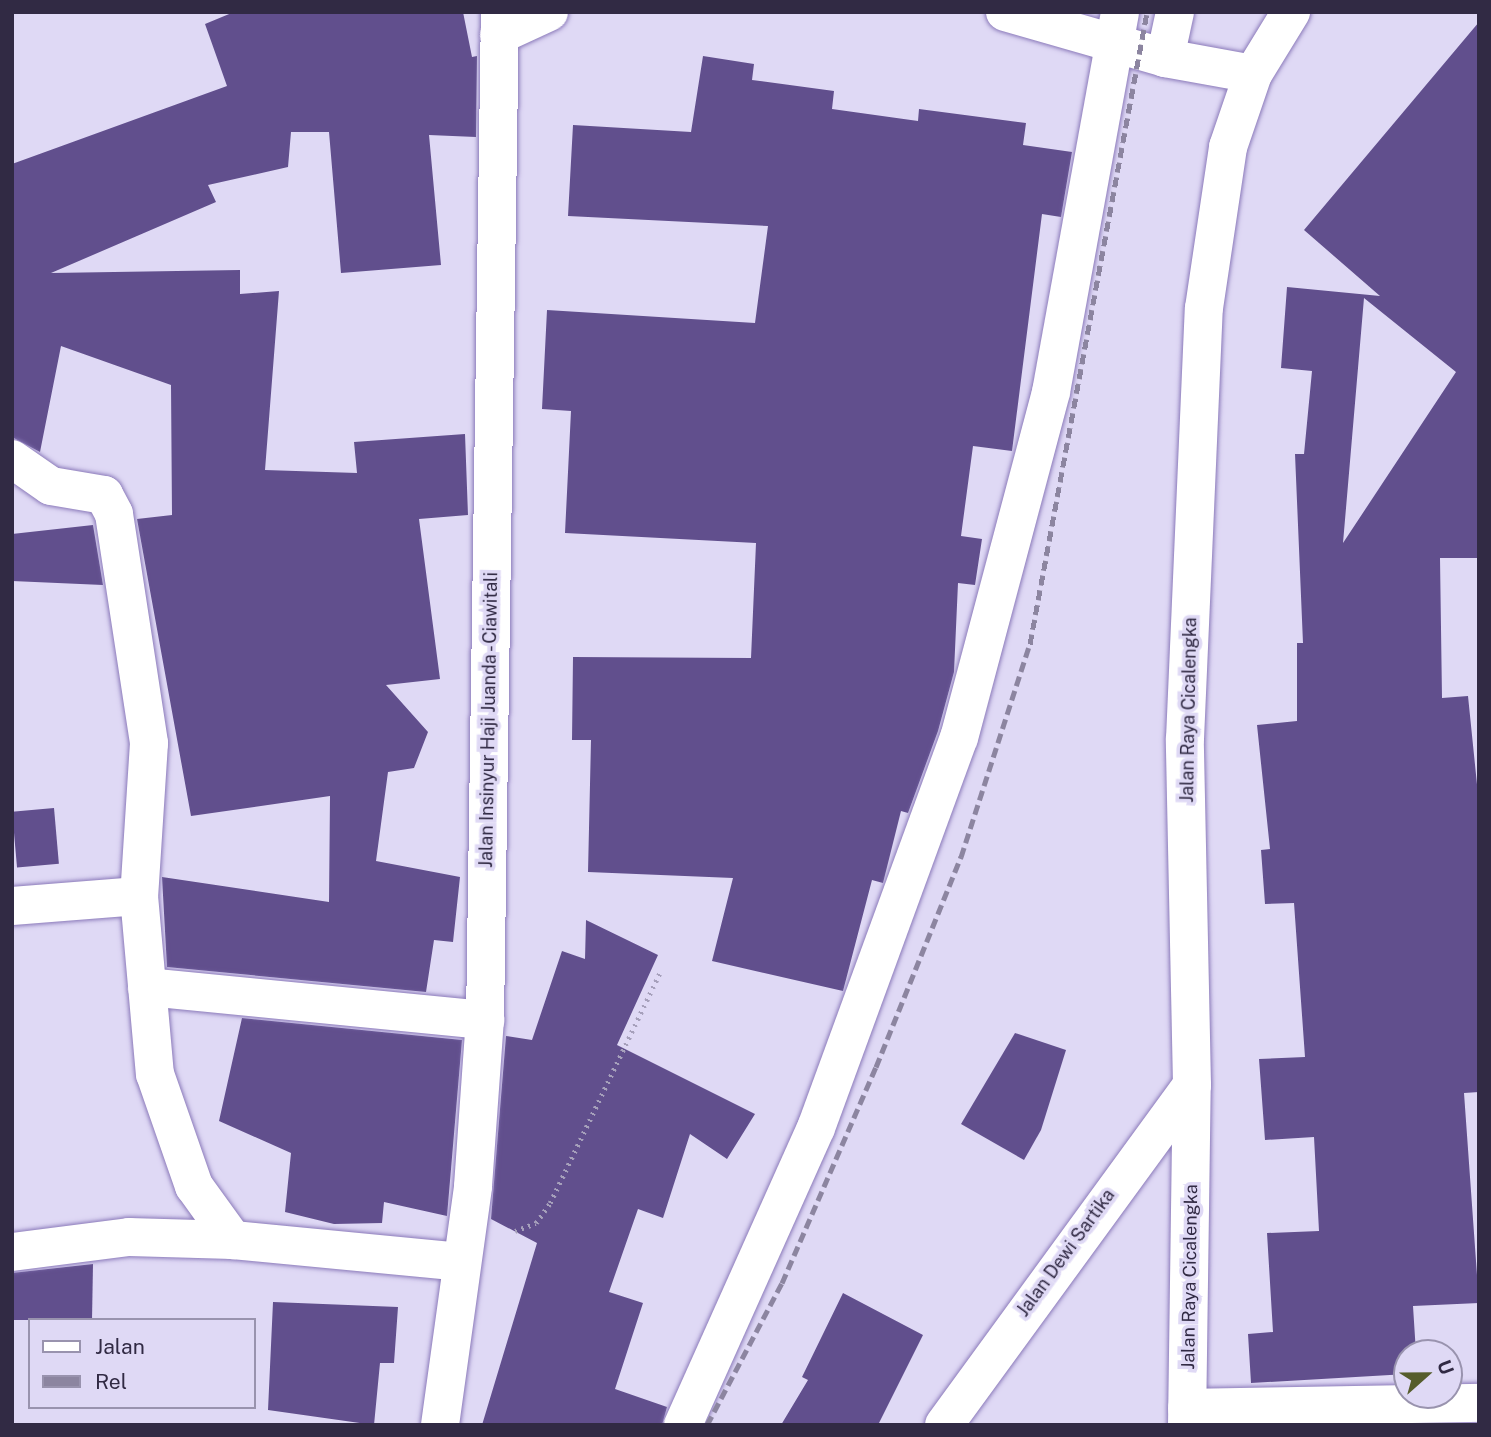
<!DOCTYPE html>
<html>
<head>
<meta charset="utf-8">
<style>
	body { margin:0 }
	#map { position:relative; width:1491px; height:1437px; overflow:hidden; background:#dfd9f5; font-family:"Public Sans",sans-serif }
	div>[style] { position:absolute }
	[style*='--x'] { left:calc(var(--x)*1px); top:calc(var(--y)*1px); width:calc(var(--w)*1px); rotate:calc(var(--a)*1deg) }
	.building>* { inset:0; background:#614f8d; transform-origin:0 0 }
	.path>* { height:4.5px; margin-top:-2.25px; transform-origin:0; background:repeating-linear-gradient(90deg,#a6a0bb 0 2px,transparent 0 7px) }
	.roads { filter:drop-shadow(0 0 2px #8b7aba) drop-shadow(0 0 2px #8b7aba) }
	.street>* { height:38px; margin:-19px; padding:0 19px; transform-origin:19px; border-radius:19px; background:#fff }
	.secondary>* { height:38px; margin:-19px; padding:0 19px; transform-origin:19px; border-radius:19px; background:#fff }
	.rail>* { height:5px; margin-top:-2.5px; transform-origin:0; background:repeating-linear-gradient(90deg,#8c85a0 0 10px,transparent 0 15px) }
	span { translate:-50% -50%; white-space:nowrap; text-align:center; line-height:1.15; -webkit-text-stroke:7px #dfd9f5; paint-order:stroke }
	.street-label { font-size:18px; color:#312a44 }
	.frame { position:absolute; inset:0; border:14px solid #312a44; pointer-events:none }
	.legend { position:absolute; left:28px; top:1318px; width:228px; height:91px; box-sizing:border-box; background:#dfd9f5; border:2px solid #9993ae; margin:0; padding:9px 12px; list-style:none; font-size:21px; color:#312a44 }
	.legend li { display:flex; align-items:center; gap:14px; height:35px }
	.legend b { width:35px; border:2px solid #9993ae }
	.north { position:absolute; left:1393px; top:1339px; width:70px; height:70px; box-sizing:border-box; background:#dfd9f5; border:2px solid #9993ae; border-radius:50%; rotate:69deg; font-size:19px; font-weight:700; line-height:28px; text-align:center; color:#312a44 }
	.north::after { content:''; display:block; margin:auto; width:24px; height:32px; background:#565d2c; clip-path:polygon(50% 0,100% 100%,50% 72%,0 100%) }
</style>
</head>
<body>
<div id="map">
	<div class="building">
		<div style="clip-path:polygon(234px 12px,463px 12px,472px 57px,477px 56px,476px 137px,429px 135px,441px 265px,341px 273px,329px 132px,291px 132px,288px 167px,208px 185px,216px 202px,51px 273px,240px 270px,240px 294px,279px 291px,265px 470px,357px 473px,354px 442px,465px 434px,468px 515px,419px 519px,440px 679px,386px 685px,428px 732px,414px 768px,388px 772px,376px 861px,460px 877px,453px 942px,434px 940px,426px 992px,167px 967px,162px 877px,329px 902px,330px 796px,191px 816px,137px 519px,172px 515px,171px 385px,61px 346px,40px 452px,12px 437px,12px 164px,227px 86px,205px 24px)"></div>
		<div style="clip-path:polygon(evenodd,1479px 22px,1479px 558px,1440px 558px,1442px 698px,1468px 696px,1479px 804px,1479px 1092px,1464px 1093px,1479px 1303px,1413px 1306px,1416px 1353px,1407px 1353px,1407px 1374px,1251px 1383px,1248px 1334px,1273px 1332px,1267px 1233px,1319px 1231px,1314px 1137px,1265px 1140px,1259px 1059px,1305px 1057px,1294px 903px,1265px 904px,1261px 850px,1270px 849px,1257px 725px,1297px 721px,1297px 643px,1303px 643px,1295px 454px,1304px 454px,1312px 371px,1281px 368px,1287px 287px,1380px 296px,1304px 230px,1479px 22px,1364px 298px,1456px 372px,1343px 543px,1364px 298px)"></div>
		<div style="clip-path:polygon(703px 56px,754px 64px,752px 80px,834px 91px,832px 109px,918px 121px,919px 109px,1026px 123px,1023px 145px,1072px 152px,1061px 217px,1042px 214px,1012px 451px,973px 446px,961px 536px,982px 539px,975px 585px,958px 583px,954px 672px,938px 731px,908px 813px,901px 811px,883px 883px,872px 880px,843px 991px,712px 961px,733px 878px,588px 872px,591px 740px,572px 740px,573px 657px,751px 658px,756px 543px,565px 533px,571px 411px,542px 409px,547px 310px,755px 323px,768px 226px,568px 216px,573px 125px,691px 132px)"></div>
		<div style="clip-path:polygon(93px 525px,103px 585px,12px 581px,12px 534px)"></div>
		<div style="left:54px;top:808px;width:56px;height:42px;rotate:85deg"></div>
		<div style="clip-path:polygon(586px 920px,658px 955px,617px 1045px,755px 1114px,727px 1159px,690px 1134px,663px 1218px,638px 1209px,609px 1292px,643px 1303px,615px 1389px,667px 1407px,662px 1425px,482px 1425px,537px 1243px,491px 1219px,506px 1036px,532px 1040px,562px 951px,585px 959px)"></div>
		<div style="clip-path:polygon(242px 1018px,462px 1040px,447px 1216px,384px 1202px,382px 1223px,334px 1224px,285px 1212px,291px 1153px,219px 1121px)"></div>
		<div style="clip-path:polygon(1015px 1033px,1066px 1050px,1041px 1130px,1024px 1160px,961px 1124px)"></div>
		<div style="clip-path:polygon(93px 1264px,92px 1320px,12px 1320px,12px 1273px)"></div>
		<div style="clip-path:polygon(843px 1293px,923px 1335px,878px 1425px,781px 1425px,808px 1380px,802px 1377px)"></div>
		<div style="clip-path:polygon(273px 1302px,398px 1307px,394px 1363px,380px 1363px,374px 1425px,268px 1410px)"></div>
	</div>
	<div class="path">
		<div style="--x:515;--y:1231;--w:22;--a:-21"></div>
		<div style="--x:536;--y:1223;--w:24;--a:-55"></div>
		<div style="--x:550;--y:1203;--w:256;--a:-64.5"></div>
	</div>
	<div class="roads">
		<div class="street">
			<div style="--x:1165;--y:58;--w:47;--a:-77.7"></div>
			<div style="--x:12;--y:459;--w:47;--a:34.7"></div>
			<div style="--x:51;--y:486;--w:54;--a:9.6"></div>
			<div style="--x:104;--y:495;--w:21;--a:62"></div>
			<div style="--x:114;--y:514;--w:232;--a:81.3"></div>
			<div style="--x:149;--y:743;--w:153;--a:93.7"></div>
			<div style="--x:139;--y:896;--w:179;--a:84.9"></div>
			<div style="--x:155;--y:1074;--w:119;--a:70.8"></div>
			<div style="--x:194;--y:1186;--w:67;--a:54.2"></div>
			<div style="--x:12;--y:906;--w:127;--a:-4.5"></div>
			<div style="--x:147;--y:987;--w:340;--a:5.6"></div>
			<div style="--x:12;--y:1252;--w:118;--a:-7.3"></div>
			<div style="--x:129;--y:1237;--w:104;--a:1.7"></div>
			<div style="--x:233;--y:1240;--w:229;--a:5.5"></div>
			<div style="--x:1187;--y:1408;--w:292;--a:-1"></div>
			<div style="--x:683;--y:1425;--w:325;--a:-65.9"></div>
			<div style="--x:816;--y:1128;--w:415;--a:-69.9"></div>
			<div style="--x:959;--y:738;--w:358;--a:-75.1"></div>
			<div style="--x:1051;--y:392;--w:386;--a:-79.7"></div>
		</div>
		<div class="secondary">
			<div style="--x:1005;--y:12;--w:166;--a:16"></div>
			<div style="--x:1165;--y:58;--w:89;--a:10.3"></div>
			<div style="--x:499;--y:35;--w:55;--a:-24.7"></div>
			<div style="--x:440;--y:1425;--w:241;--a:-82.1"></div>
			<div style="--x:473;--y:1186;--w:166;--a:-85.9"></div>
			<div style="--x:485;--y:1020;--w:1008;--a:-89.15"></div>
			<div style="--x:944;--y:1425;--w:421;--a:-53.9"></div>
			<div style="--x:1187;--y:1425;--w:340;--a:-89.2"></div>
			<div style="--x:1192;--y:1085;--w:346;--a:-91.2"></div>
			<div style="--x:1185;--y:739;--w:431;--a:-87.5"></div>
			<div style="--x:1204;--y:308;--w:163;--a:-81.5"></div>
			<div style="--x:1228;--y:147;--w:77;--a:-71.1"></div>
			<div style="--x:1253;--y:74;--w:73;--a:-58.5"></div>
		</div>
	</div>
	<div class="rail">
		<div style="--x:707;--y:1425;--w:161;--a:-62.2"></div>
		<div style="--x:782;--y:1283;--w:236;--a:-66.5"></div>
		<div style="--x:876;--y:1067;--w:227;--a:-68"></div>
		<div style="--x:961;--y:857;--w:224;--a:-72.1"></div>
		<div style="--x:1030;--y:644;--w:643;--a:-79.51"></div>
	</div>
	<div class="street-label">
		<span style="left:1189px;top:710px;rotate:-89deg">Jalan Raya Cicalengka</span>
		<span style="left:489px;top:720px;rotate:-89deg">Jalan Insinyur Haji Juanda - Ciawitali</span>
		<span style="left:1066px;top:1253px;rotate:-54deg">Jalan Dewi Sartika</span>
		<span style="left:1190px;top:1277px;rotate:-89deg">Jalan Raya Cicalengka</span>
	</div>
	<div class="frame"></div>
	<ul class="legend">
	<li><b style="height:9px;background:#fff"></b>Jalan</li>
	<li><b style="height:9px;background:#8c85a0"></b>Rel</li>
	</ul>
	<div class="north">U</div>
</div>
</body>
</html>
